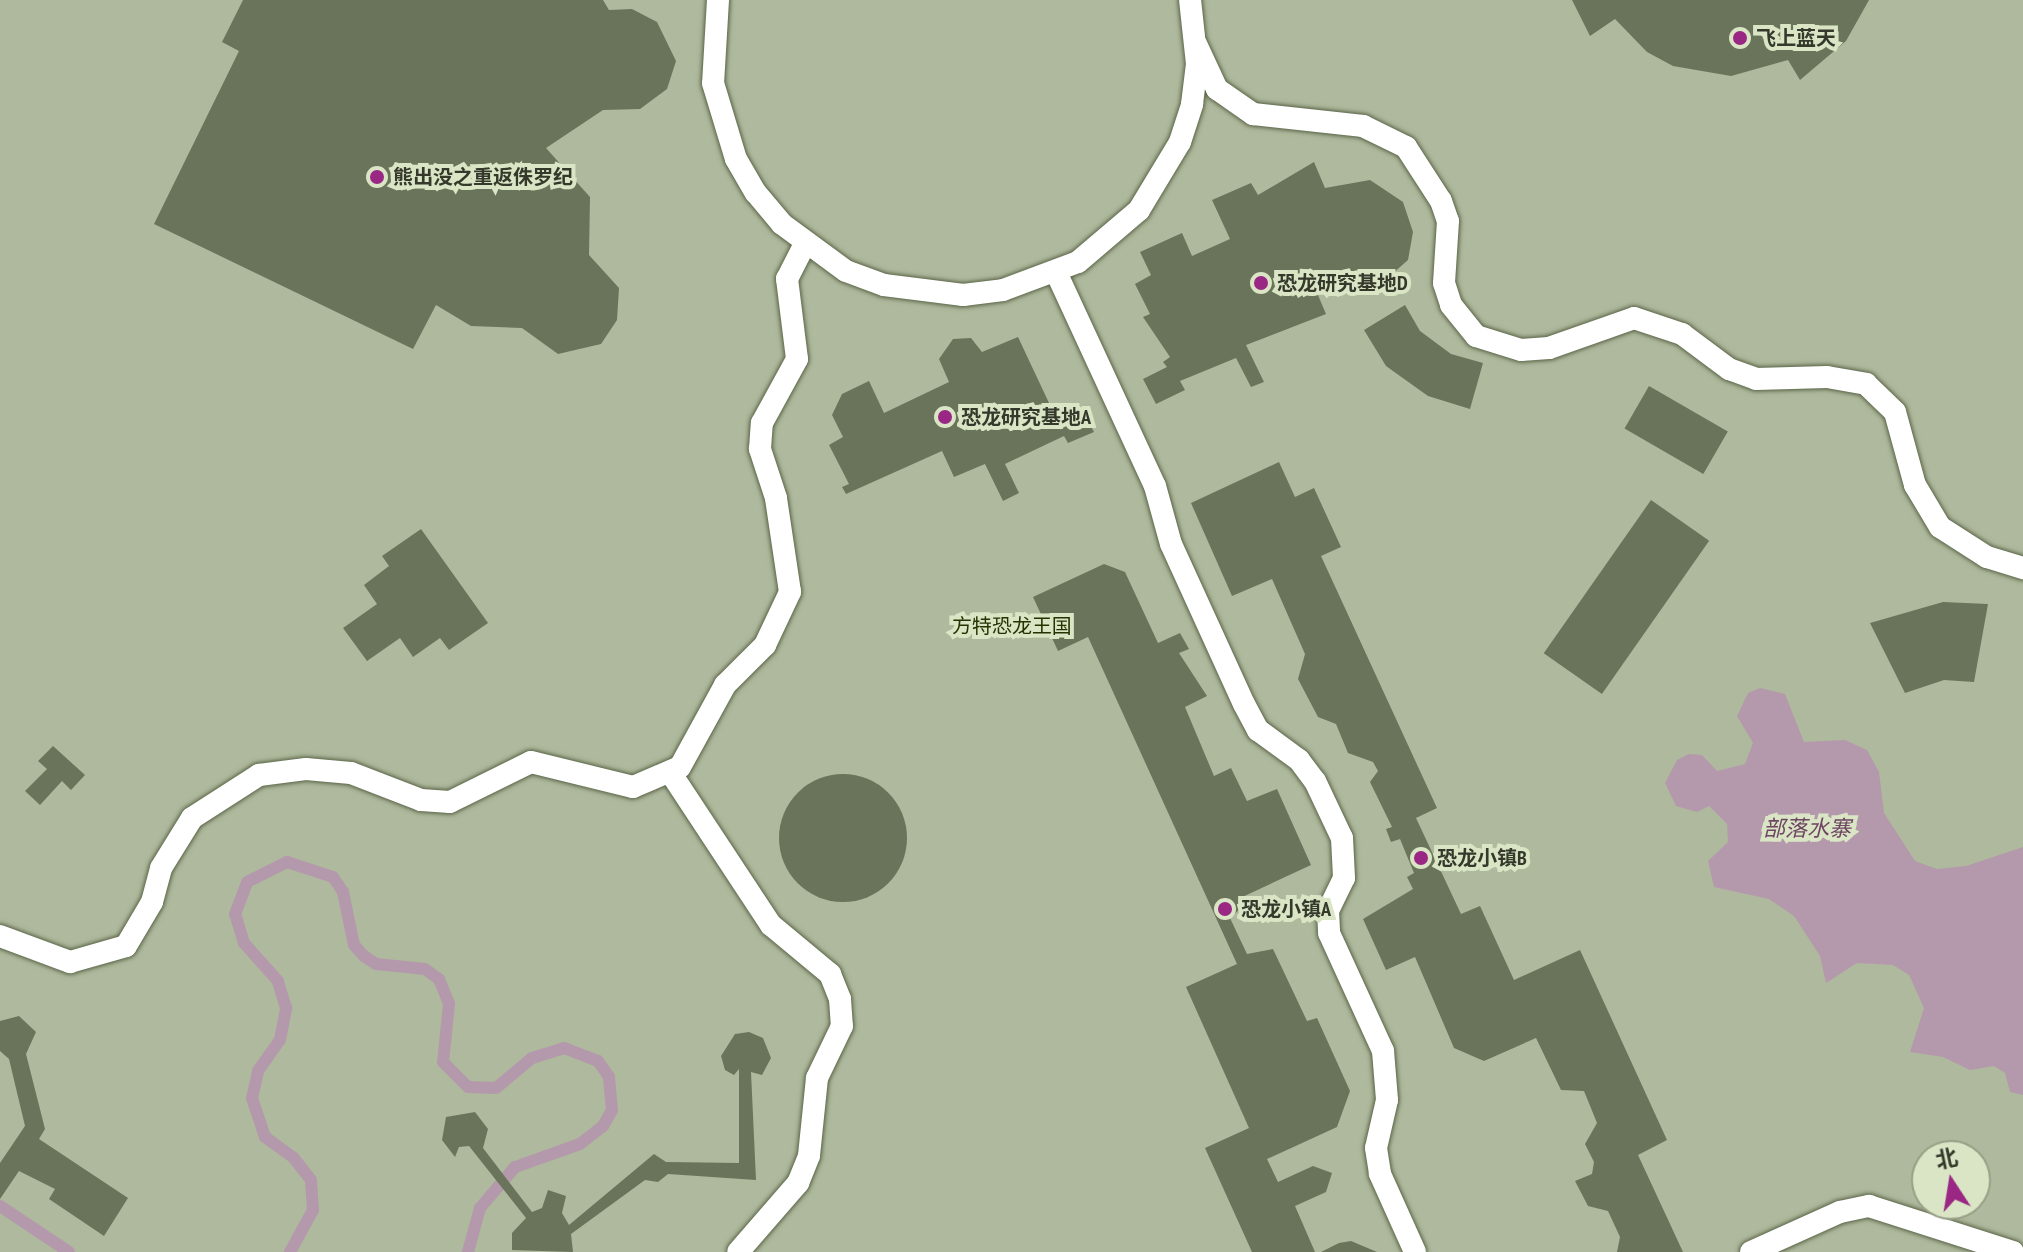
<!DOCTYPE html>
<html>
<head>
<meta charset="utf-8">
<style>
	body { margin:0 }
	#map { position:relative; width:2023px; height:1252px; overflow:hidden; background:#d9e5c4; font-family:"PT Sans Narrow","Noto Sans SC",sans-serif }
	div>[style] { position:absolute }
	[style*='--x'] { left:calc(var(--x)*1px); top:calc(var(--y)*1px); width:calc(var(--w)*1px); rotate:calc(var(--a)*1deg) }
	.green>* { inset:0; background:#afb99d }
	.water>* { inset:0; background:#b499ac }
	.stream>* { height:12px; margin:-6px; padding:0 6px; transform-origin:6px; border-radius:6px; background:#b499ac }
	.building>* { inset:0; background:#6a745a; transform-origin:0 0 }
	.round { border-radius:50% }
	.roads { filter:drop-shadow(0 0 2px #5a6548) drop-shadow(0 0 2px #5a6548) }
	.service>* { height:22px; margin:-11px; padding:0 11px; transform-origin:11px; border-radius:11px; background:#fff }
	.dots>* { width:22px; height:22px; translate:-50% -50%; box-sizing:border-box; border:4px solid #d9e5c4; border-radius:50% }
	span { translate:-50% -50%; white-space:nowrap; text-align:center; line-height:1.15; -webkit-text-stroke:8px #d9e5c4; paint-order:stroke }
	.poi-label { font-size:20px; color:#34392c; font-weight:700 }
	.left { translate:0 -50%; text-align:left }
	.park-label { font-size:20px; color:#253202 }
	.water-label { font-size:22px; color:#6e4563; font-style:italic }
	.north { position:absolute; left:1911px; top:1140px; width:80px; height:80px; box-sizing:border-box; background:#d9e5c4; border:2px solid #97a087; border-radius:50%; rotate:348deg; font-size:22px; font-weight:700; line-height:32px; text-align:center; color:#34392c }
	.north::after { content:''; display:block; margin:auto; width:28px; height:36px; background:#9a2784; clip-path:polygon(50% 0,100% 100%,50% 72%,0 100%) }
</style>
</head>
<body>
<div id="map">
	<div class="green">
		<div style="clip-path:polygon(evenodd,0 0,2023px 0,2023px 1252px,0 1252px,0 0,1927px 1156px,1975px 1156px,1975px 1204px,1927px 1204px,1927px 1156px)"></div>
	</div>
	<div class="water">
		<div style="clip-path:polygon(1760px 688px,1785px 694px,1804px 742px,1845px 740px,1867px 750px,1879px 772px,1884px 813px,1915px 861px,1937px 869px,1966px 866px,2023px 847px,2023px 1095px,2010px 1092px,2005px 1073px,1994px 1066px,1970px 1070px,1943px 1057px,1910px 1052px,1924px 1008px,1909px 975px,1893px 965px,1857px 963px,1826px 983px,1820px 956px,1794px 916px,1769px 899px,1714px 887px,1708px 861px,1728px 842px,1727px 824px,1709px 806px,1697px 812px,1676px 806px,1665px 783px,1677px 760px,1689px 754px,1702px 755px,1717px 771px,1745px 764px,1753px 743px,1737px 716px,1748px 693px)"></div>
	</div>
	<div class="stream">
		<div style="--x:0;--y:1206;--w:83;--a:33.7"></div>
		<div style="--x:290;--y:1252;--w:48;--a:-61.3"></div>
		<div style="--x:313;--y:1210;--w:30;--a:-94"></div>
		<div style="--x:311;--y:1180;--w:28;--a:-128"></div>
		<div style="--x:294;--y:1158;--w:36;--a:-144"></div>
		<div style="--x:265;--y:1137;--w:41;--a:-108.4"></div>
		<div style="--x:252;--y:1098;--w:28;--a:-77"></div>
		<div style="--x:258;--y:1071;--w:38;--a:-55"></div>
		<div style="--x:280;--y:1040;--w:33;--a:-79"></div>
		<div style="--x:286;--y:1008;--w:28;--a:-107"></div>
		<div style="--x:278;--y:981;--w:51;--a:-131.8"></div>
		<div style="--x:244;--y:943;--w:30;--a:-107"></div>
		<div style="--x:235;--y:914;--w:34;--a:-69"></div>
		<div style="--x:247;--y:882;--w:45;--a:-26.6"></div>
		<div style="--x:287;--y:862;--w:48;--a:18.1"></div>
		<div style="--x:333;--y:877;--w:18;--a:56"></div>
		<div style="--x:343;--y:892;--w:54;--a:78.3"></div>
		<div style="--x:354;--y:945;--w:15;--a:48"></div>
		<div style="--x:364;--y:956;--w:14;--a:34"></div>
		<div style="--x:376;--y:964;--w:49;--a:5.8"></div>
		<div style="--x:425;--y:969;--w:17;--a:36"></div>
		<div style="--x:439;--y:979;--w:27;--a:68"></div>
		<div style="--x:449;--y:1004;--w:58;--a:95.9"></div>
		<div style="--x:443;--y:1062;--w:35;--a:45"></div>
		<div style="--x:468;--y:1087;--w:28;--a:2"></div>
		<div style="--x:496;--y:1088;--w:47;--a:-39.8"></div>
		<div style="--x:532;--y:1058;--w:34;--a:-17"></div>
		<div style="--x:564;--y:1048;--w:36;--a:21"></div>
		<div style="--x:598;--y:1061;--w:19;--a:55"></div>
		<div style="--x:609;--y:1077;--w:33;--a:85"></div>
		<div style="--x:612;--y:1110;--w:18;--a:119"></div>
		<div style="--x:603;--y:1126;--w:29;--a:142"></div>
		<div style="--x:580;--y:1144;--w:69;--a:160.5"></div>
		<div style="--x:515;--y:1167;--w:54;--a:130.5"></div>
		<div style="--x:480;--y:1208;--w:46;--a:105.3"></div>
	</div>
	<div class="building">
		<div style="clip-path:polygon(243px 0,603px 0,609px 10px,632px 9px,657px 22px,676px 61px,667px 89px,640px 109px,603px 110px,546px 148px,590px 197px,589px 255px,619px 288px,617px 320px,601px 344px,558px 354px,522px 328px,471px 326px,436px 305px,413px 349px,154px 224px,239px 51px,222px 42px)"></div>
		<div style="clip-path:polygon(1572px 0,1869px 0,1846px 41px,1800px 80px,1788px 60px,1731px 76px,1673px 66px,1647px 52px,1615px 19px,1590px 36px)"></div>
		<div style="clip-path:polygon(1314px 162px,1325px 188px,1370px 180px,1403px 202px,1413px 232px,1408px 260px,1375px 289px,1315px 288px,1326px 314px,1246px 345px,1264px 382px,1251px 387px,1236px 358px,1180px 381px,1185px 390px,1156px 404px,1143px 379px,1167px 367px,1163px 362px,1170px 357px,1143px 317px,1150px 314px,1135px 284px,1151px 275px,1140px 252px,1182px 233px,1192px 256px,1230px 239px,1212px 200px,1251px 183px,1258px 195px)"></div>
		<div style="clip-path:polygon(1405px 305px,1420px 331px,1451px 354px,1483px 363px,1470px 409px,1428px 396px,1386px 366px,1364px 330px)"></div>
		<div style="clip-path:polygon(1018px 337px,1057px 420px,1082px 409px,1094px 432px,1068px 443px,1064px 436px,1005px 464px,1019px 493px,1003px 501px,985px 464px,954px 477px,942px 451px,846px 494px,842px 487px,849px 484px,829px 445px,843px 437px,832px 415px,842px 394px,869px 381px,884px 413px,949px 382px,939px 359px,953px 339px,971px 338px,982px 352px)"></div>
		<div style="left:1649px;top:386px;width:91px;height:49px;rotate:30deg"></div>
		<div style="clip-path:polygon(1279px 462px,1295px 497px,1314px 488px,1341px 547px,1321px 556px,1437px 808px,1416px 818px,1461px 914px,1480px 906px,1514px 980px,1580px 950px,1667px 1140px,1638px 1155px,1683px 1252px,1617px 1252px,1620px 1237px,1608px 1211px,1588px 1206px,1575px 1181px,1592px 1174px,1594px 1162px,1585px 1144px,1597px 1123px,1584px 1091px,1561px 1090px,1536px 1038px,1484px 1061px,1454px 1048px,1415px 957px,1386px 970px,1363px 919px,1413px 889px,1407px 877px,1414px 873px,1400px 839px,1391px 842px,1386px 829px,1392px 827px,1370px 782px,1378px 771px,1373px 762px,1348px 753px,1336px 724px,1318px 717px,1298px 679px,1305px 654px,1272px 579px,1232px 596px,1191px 503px)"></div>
		<div style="left:1651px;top:500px;width:71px;height:187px;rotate:35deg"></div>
		<div style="clip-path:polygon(421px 529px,488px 623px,449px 650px,440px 638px,413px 657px,400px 638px,367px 661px,343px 628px,377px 604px,364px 585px,389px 566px,382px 556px)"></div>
		<div style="clip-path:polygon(1104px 564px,1125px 572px,1158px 643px,1180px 633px,1189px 649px,1179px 653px,1207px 696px,1185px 707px,1214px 776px,1231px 768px,1247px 801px,1277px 789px,1311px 865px,1238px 899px,1242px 907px,1230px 918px,1247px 954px,1273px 949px,1307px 1021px,1317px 1018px,1350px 1091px,1337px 1127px,1267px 1159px,1278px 1182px,1313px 1166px,1332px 1173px,1326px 1192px,1295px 1206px,1315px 1252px,1252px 1252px,1205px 1148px,1249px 1128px,1186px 987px,1237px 964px,1088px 637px,1058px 651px,1033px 597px)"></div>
		<div style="clip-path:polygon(1943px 602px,1988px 604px,1974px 682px,1944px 680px,1905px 693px,1870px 623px)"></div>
		<div style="clip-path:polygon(53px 746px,85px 775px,71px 790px,62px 781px,40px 805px,25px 791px,47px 769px,38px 761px)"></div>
		<div class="round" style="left:779px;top:774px;width:128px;height:128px"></div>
		<div style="clip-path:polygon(19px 1016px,36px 1032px,26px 1054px,45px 1129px,39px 1139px,128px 1198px,104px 1236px,49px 1199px,55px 1189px,19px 1171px,0 1199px,0 1163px,25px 1126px,9px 1059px,0 1051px,0 1021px)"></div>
		<div style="clip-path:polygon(749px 1032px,763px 1038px,771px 1058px,762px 1075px,751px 1072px,756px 1180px,668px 1174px,658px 1182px,645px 1180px,571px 1234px,573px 1252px,512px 1250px,512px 1233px,526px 1218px,469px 1146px,459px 1147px,455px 1157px,442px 1140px,446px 1117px,475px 1112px,488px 1129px,483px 1148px,532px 1212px,542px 1208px,548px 1190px,566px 1196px,562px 1213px,569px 1225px,654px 1154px,666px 1162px,739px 1163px,739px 1069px,734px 1075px,725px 1070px,721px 1056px,735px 1034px)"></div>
		<div style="clip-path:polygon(1351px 1241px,1377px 1252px,1321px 1252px,1339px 1243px)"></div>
	</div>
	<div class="roads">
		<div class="service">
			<div style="--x:718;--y:0;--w:83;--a:93.4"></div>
			<div style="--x:713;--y:83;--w:79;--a:73.2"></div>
			<div style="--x:736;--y:159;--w:39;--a:60"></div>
			<div style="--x:756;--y:193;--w:40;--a:50"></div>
			<div style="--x:782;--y:224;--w:79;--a:36.3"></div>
			<div style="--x:846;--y:271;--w:40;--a:20.2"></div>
			<div style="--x:884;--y:285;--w:80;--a:7.2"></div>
			<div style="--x:963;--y:295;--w:40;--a:-7.1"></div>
			<div style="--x:1003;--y:290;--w:80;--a:-20.5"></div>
			<div style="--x:1078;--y:262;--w:80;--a:-40.4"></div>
			<div style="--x:1139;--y:210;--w:79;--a:-58.9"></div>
			<div style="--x:1180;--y:142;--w:40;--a:-72"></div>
			<div style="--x:1192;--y:104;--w:40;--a:-82.9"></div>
			<div style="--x:1197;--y:64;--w:64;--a:-96.2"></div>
			<div style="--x:1196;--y:44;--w:50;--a:65"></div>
			<div style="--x:1217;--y:89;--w:44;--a:34.8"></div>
			<div style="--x:1253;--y:114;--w:111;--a:6.2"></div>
			<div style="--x:1363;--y:126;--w:48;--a:26"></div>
			<div style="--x:1406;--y:147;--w:64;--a:57.1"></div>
			<div style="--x:1441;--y:201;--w:21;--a:71"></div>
			<div style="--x:1448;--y:221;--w:62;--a:93.7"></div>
			<div style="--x:1444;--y:283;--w:23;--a:72"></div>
			<div style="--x:1451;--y:305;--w:40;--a:51"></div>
			<div style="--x:1476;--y:336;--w:47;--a:17.3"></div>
			<div style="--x:1521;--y:350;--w:28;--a:-4"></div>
			<div style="--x:1549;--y:348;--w:90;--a:-19.4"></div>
			<div style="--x:1634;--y:318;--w:51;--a:18.4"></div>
			<div style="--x:1682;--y:334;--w:59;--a:36.7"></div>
			<div style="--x:1729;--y:369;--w:29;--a:20"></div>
			<div style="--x:1756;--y:379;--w:71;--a:-1.6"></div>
			<div style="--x:1827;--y:377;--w:40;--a:10"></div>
			<div style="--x:1866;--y:384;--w:40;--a:44"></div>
			<div style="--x:1895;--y:412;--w:76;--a:74.7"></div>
			<div style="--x:1915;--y:485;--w:49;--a:59.2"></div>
			<div style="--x:1940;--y:527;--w:56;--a:32.6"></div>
			<div style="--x:1987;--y:557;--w:38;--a:17"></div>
			<div style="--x:1056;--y:272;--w:236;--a:65.2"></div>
			<div style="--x:1155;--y:486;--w:60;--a:74.6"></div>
			<div style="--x:1171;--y:544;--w:176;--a:65.5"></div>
			<div style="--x:1244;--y:704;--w:30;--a:62"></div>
			<div style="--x:1258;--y:730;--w:51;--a:36.2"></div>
			<div style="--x:1299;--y:760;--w:26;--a:53"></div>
			<div style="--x:1315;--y:781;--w:63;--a:64.7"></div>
			<div style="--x:1342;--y:838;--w:40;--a:87.1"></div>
			<div style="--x:1344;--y:878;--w:37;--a:116"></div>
			<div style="--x:1328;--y:911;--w:22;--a:87"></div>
			<div style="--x:1329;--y:933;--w:130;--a:65.4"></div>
			<div style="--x:1383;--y:1051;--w:49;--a:85.3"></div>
			<div style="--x:1387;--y:1100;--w:49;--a:102.9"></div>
			<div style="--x:1376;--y:1148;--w:26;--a:81"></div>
			<div style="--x:1380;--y:1174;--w:85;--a:65.8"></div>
			<div style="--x:670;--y:772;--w:183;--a:56.6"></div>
			<div style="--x:771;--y:925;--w:77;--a:39.7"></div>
			<div style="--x:830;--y:974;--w:27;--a:68"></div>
			<div style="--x:840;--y:999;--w:27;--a:86"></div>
			<div style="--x:842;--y:1026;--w:58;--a:115.7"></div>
			<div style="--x:817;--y:1078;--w:78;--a:95.9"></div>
			<div style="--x:809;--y:1156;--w:29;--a:112"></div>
			<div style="--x:798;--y:1183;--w:91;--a:131"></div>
			<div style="--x:0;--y:936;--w:75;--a:20.4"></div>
			<div style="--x:70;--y:962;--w:58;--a:-15.9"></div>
			<div style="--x:126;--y:946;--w:51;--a:-59.4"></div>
			<div style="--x:152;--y:902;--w:35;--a:-75"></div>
			<div style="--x:161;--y:868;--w:59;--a:-58.2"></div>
			<div style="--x:192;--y:818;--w:80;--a:-32.7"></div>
			<div style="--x:259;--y:775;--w:47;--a:-7.3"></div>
			<div style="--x:306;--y:769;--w:45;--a:5.1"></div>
			<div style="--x:351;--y:773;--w:75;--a:21.1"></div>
			<div style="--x:421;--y:800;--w:29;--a:4"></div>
			<div style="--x:450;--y:802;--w:90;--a:-26.3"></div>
			<div style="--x:531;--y:762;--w:105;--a:13.8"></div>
			<div style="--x:633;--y:787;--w:51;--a:-23.1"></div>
			<div style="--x:680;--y:767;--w:94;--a:-61.2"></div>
			<div style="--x:725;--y:685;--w:57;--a:-45"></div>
			<div style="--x:765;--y:645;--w:59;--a:-64.7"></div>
			<div style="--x:790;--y:592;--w:95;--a:-98.5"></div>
			<div style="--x:776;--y:498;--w:52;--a:-108.1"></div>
			<div style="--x:760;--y:449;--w:26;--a:-86"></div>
			<div style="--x:762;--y:423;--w:73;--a:-61.3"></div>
			<div style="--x:797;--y:359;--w:81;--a:-97.1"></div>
			<div style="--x:787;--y:279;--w:39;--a:-63"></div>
			<div style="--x:1751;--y:1252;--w:98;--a:-24.2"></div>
			<div style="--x:1840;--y:1212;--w:30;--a:-12"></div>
			<div style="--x:1869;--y:1206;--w:151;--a:17.7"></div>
		</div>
	</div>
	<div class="dots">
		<div style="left:1740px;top:38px;background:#9a2784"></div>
		<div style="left:377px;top:177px;background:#9a2784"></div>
		<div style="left:1261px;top:283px;background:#9a2784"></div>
		<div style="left:945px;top:417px;background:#9a2784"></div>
		<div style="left:1421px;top:858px;background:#9a2784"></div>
		<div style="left:1225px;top:909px;background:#9a2784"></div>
	</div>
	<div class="poi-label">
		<span class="left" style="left:1756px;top:38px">飞上蓝天</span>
		<span class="left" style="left:393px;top:177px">熊出没之重返侏罗纪</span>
		<span class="left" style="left:1277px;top:283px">恐龙研究基地D</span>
		<span class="left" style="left:961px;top:417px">恐龙研究基地A</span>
		<span class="left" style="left:1437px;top:858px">恐龙小镇B</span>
		<span class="left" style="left:1241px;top:909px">恐龙小镇A</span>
	</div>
	<div class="park-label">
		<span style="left:1012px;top:626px">方特恐龙王国</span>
	</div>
	<div class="water-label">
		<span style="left:1807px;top:829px">部落水寨</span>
	</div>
	<div class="north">北</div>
</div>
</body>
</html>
